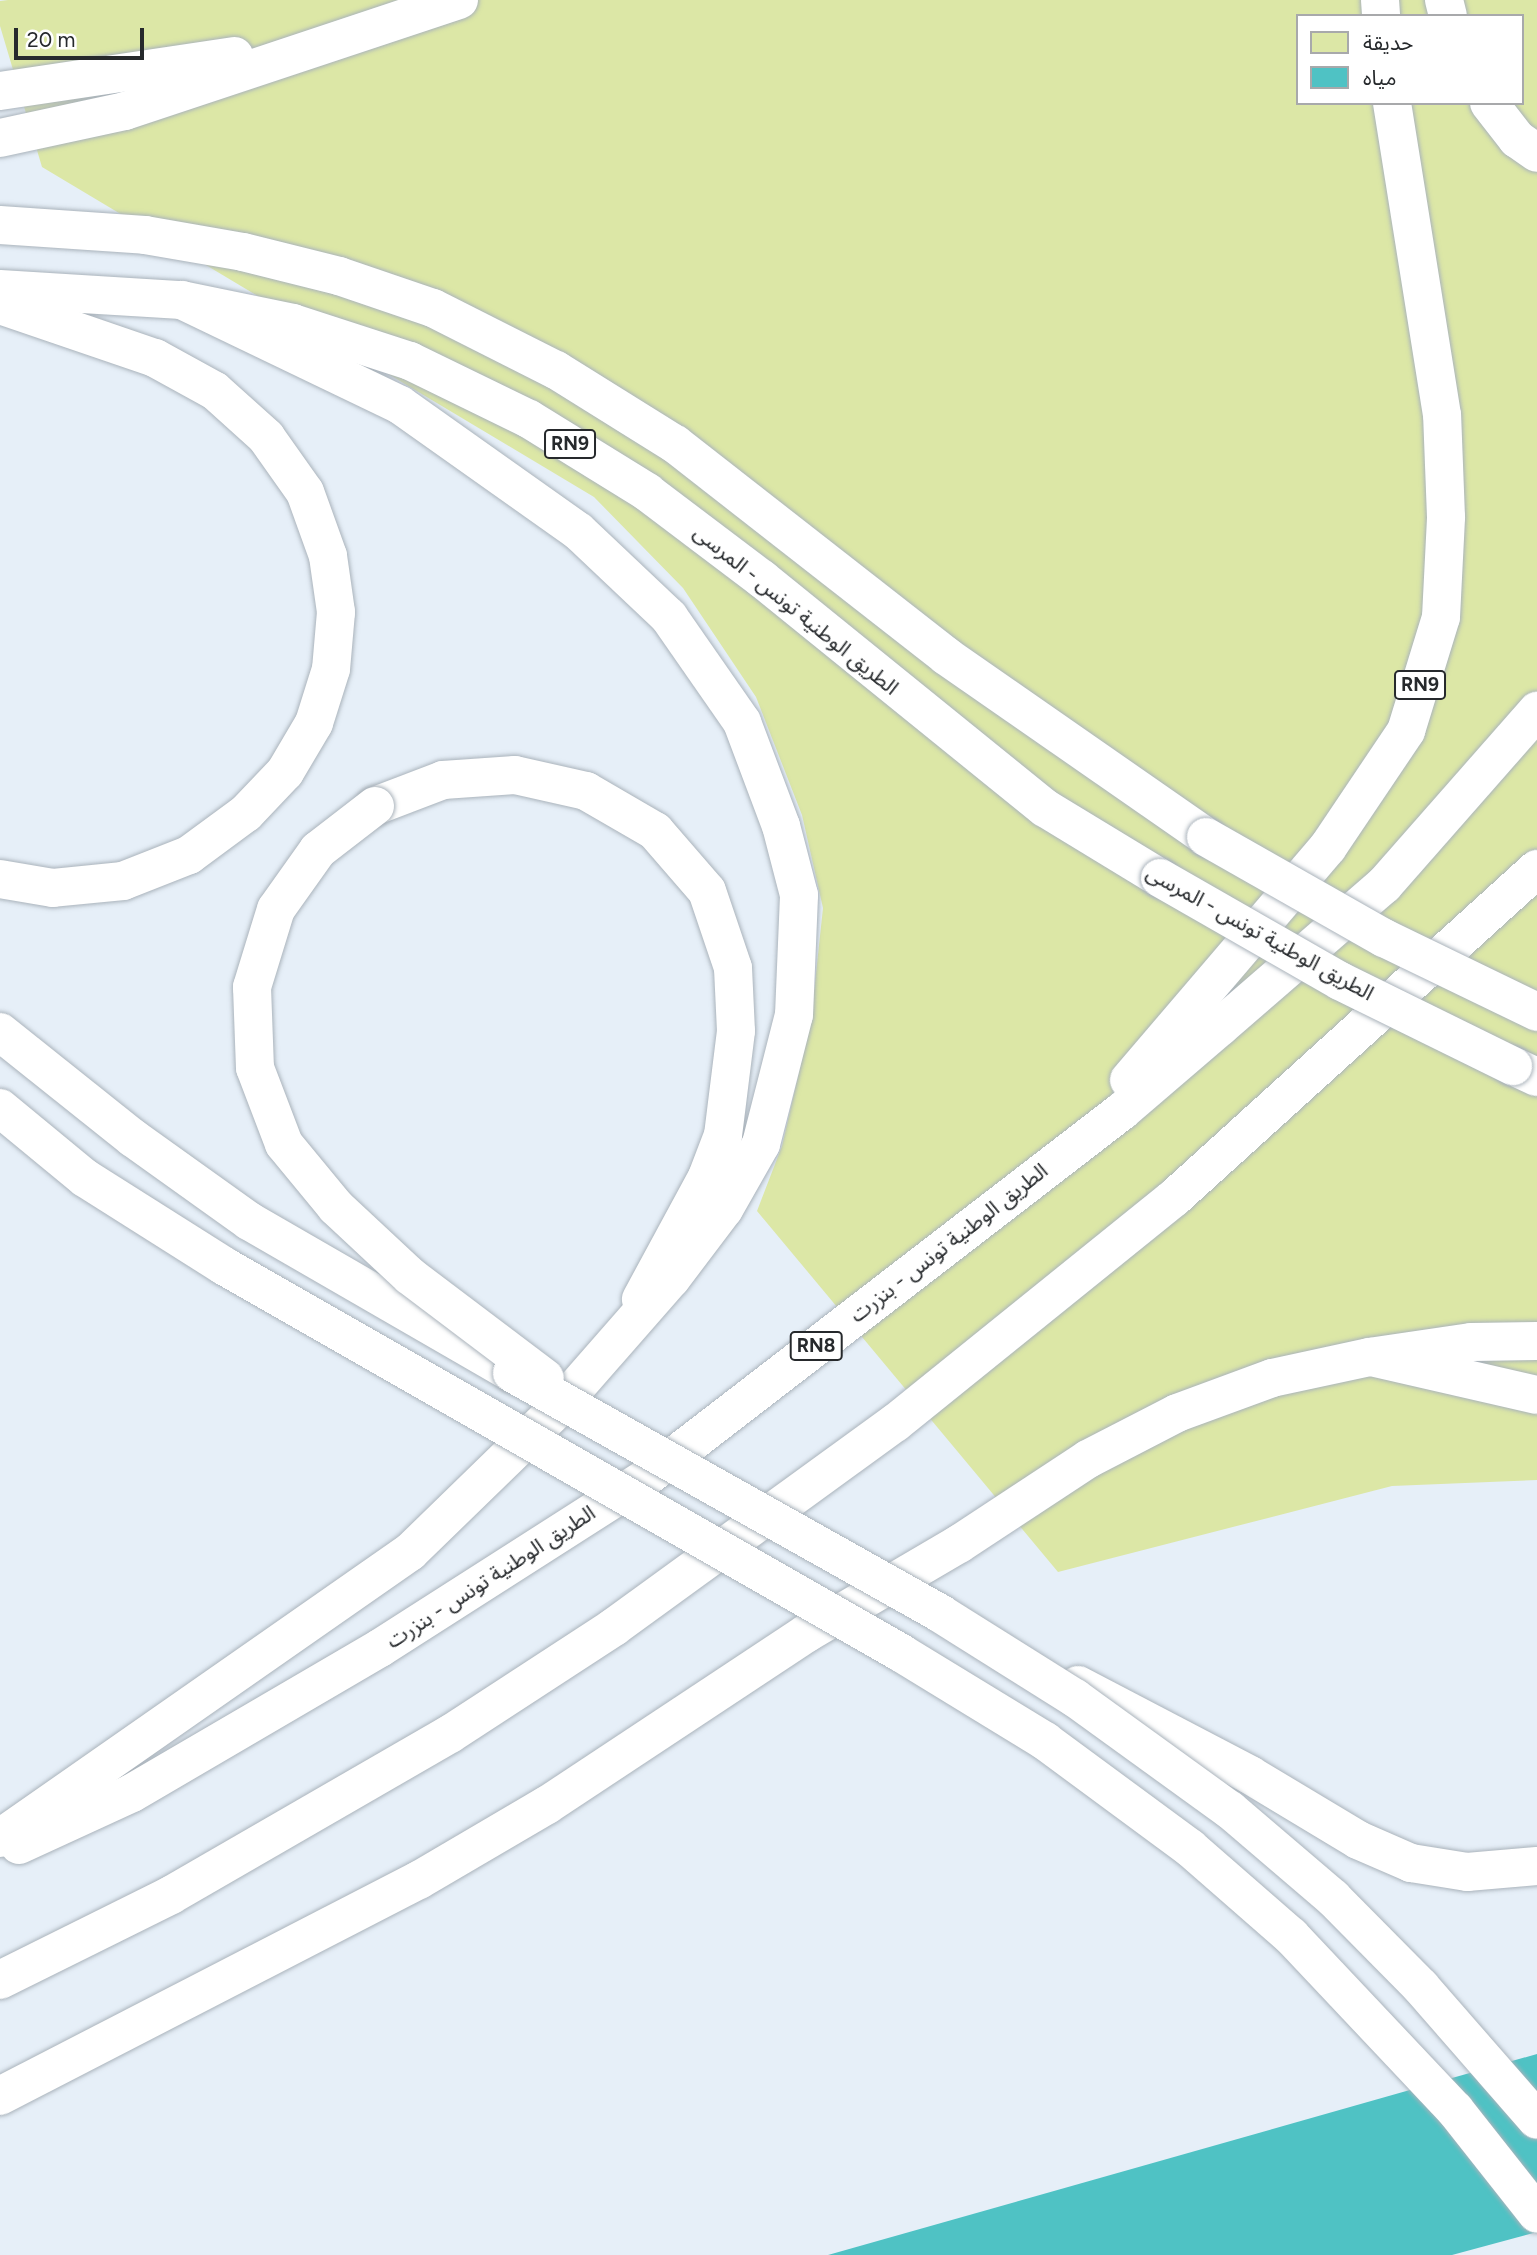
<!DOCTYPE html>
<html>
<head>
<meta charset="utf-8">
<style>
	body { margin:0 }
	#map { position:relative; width:1537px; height:2255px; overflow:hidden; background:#e6eff8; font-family:Figtree,"Noto Sans Arabic",sans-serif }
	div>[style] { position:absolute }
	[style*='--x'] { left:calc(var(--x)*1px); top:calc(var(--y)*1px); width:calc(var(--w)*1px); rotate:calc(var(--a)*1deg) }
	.green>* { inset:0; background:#dce7a6 }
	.water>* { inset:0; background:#4fc2c4 }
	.roads { filter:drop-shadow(0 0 2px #aab3bb) drop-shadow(0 0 2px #aab3bb) }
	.trunk>* { height:38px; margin:-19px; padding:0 19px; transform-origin:19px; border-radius:19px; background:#fff }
	.motorway>* { height:38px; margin:-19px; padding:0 19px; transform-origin:19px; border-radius:19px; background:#fff }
	.bridges { filter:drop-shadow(0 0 2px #aab3bb) drop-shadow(0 0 2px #aab3bb) }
	.trunk-bridge>* { height:38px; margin:-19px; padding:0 19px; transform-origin:19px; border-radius:19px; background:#fff }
	.motorway-bridge>* { height:38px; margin:-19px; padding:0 19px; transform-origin:19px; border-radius:19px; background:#fff }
	span { translate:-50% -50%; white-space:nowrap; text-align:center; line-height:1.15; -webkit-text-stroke:6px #fff; paint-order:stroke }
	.shield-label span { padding:2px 5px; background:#fff; border:2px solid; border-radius:5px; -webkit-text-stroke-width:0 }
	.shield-label { font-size:19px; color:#26292c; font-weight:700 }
	.street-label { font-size:21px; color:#26292c }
	.legend { position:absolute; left:1296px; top:14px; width:228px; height:91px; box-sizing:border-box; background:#fff; border:2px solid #a8a9ab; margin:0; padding:9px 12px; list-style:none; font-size:21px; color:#26292c }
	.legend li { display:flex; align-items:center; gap:14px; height:35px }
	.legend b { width:35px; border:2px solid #a8a9ab }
	.scale { position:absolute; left:14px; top:28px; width:130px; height:32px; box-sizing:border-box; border:4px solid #26292c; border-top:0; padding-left:9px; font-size:21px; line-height:24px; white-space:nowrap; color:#26292c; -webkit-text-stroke:5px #fff; paint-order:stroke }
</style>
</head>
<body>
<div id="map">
	<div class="green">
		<div style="clip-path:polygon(evenodd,8px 0,1537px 0,1537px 1480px,1392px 1486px,1058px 1572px,757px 1211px,782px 1146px,811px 1020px,823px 908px,802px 815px,756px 697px,683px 588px,594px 497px,42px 167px,0 26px,0 1px,8px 0,1297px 16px,1521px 16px,1521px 103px,1297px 103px,1297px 16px)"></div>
	</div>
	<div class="water">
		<div style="clip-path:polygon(1537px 2054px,1537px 2232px,1452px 2255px,828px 2255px)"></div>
	</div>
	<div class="roads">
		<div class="trunk">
			<div style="--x:0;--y:91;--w:237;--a:-8.5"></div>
			<div style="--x:0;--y:138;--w:128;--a:-12.2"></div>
			<div style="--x:125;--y:111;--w:352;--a:-18.4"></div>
			<div style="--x:0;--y:289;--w:182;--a:3.5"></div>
			<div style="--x:182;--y:300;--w:113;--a:11.7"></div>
			<div style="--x:293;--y:323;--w:123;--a:18"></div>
			<div style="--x:410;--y:361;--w:132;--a:26"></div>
			<div style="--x:529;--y:419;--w:139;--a:31.7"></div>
			<div style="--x:647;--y:492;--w:144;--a:37.1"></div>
			<div style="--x:762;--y:579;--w:364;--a:39"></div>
			<div style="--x:1045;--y:808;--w:135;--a:31.3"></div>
			<div style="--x:0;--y:305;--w:164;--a:18.9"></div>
			<div style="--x:155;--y:358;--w:68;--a:28.8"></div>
			<div style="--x:215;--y:391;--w:69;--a:42"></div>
			<div style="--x:266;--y:437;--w:67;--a:54.7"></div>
			<div style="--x:305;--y:492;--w:68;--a:70.2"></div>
			<div style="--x:328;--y:556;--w:57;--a:81.9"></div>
			<div style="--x:336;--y:612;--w:57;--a:95"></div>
			<div style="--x:331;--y:669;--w:57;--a:107.5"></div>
			<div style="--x:314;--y:723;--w:57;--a:120.6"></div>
			<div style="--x:285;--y:772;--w:57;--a:133.6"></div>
			<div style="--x:246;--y:813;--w:71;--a:143.6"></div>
			<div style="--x:189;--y:855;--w:71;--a:158.5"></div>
			<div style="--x:123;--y:881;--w:70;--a:174.3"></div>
			<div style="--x:53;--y:888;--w:54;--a:-170.4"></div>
			<div style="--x:375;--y:806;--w:73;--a:-20.9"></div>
			<div style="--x:443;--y:780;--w:72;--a:-4"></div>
			<div style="--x:515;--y:775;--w:73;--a:12.7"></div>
			<div style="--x:586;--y:791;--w:80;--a:30.1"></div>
			<div style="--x:655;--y:831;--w:79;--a:49.1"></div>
			<div style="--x:707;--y:891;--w:81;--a:71.3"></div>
			<div style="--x:733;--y:968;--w:63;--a:87.3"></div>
			<div style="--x:736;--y:1031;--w:105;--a:97.1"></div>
			<div style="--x:723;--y:1135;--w:45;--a:110.9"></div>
			<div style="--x:707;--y:1177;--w:139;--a:118.4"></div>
			<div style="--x:0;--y:1032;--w:170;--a:38.6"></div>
			<div style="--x:133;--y:1138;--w:143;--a:35.6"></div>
			<div style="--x:249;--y:1221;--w:304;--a:30"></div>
			<div style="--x:1513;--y:1066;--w:26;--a:25"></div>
			<div style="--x:1371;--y:1357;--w:170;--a:12.9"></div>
			<div style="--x:1078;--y:1685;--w:194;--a:27.6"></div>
			<div style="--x:1250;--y:1775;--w:126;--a:31"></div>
			<div style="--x:1358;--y:1840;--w:58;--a:23.5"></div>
			<div style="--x:1411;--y:1863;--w:57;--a:9.1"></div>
			<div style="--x:1467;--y:1872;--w:70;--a:-4.9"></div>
		</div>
		<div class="motorway">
			<div style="--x:1380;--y:0;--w:16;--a:86"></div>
			<div style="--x:1444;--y:0;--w:16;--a:76"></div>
			<div style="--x:1489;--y:103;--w:46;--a:52.1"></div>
			<div style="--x:1517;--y:139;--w:24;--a:35"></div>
			<div style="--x:0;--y:225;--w:145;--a:3.9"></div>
			<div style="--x:145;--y:235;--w:99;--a:9.8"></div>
			<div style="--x:243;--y:252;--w:99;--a:14"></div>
			<div style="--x:339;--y:276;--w:99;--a:18.8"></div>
			<div style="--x:433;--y:308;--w:138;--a:26.8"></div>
			<div style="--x:556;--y:370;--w:140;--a:31.9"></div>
			<div style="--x:675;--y:444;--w:344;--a:38"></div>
			<div style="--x:946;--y:656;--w:317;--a:34.8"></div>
			<div style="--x:1129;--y:1080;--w:306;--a:-49.5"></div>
			<div style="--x:1328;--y:847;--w:140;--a:-56.1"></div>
			<div style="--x:1406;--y:731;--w:119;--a:-72.9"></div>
			<div style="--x:1441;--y:617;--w:100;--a:-87.1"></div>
			<div style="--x:1446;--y:517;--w:102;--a:-92.2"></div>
			<div style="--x:1442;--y:415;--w:316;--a:-99.1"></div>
			<div style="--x:0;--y:1838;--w:500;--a:-34.9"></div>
			<div style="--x:410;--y:1552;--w:205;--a:-44.2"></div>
			<div style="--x:557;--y:1409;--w:173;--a:-48.8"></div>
			<div style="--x:671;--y:1279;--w:88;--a:-52.9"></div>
			<div style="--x:724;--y:1209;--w:75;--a:-60.4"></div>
			<div style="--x:761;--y:1144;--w:133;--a:-75.7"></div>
			<div style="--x:794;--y:1015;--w:120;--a:-87.6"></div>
			<div style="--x:799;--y:895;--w:71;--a:-104.6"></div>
			<div style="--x:781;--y:826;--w:111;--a:-110.6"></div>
			<div style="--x:742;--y:722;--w:128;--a:-124.8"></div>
			<div style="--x:669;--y:617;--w:125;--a:-136.6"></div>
			<div style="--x:578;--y:531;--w:218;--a:-144.7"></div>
			<div style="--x:400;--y:405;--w:242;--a:-154.3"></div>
			<div style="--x:19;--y:1845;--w:124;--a:-24.7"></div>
			<div style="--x:132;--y:1793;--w:287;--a:-30.3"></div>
			<div style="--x:380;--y:1648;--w:312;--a:-32.6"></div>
			<div style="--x:643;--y:1480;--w:605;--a:-37.61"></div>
			<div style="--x:1122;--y:1111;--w:129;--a:-40.6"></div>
			<div style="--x:1220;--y:1027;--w:217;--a:-40.9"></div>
			<div style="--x:1384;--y:885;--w:232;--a:-48.7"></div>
			<div style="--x:0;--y:1980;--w:191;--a:-26.4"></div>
			<div style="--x:171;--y:1895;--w:322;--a:-30"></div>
			<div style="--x:450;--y:1734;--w:196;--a:-33.1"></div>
			<div style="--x:614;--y:1627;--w:347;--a:-36"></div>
			<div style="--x:895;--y:1423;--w:358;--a:-38.9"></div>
			<div style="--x:1174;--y:1198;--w:490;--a:-42.2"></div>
			<div style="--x:0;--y:2096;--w:471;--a:-27.3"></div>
			<div style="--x:419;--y:1880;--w:148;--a:-30.4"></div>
			<div style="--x:547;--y:1805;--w:312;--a:-33.5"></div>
			<div style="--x:807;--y:1633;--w:176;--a:-30.4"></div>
			<div style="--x:959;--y:1544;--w:154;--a:-33.4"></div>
			<div style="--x:1088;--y:1459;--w:100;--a:-27.3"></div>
			<div style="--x:1177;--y:1413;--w:101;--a:-20.2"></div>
			<div style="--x:1272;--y:1378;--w:99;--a:-12.2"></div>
			<div style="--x:1369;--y:1357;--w:103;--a:-8.4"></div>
			<div style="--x:1471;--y:1342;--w:66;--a:-0.9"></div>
		</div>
	</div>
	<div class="bridges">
		<div class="trunk-bridge">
			<div style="--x:375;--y:806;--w:72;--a:142.3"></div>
			<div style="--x:318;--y:850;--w:72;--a:125.4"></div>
			<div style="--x:276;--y:909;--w:82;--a:107.1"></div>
			<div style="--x:252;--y:987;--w:81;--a:87.9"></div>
			<div style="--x:255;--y:1068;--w:81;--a:69.1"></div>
			<div style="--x:284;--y:1144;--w:82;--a:50.5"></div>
			<div style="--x:336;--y:1207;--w:101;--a:43"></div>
			<div style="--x:410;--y:1276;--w:169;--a:37.1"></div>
			<div style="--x:1160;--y:878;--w:207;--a:29.8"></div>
			<div style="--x:1340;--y:981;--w:193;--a:26.2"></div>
			<div style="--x:0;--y:1108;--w:110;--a:39.5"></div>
			<div style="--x:85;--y:1178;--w:165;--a:32.3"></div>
			<div style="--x:224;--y:1266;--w:780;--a:29.75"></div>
			<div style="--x:901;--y:1653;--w:169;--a:31.4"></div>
			<div style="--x:1045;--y:1741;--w:180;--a:36.4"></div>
			<div style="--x:1190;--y:1848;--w:134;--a:41.1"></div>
			<div style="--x:1291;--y:1936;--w:239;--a:46.7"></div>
			<div style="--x:1455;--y:2110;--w:132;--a:51.7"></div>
			<div style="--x:512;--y:1373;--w:492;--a:29.3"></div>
			<div style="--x:941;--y:1614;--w:158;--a:32.1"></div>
			<div style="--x:1075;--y:1698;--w:191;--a:35.9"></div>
			<div style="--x:1230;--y:1810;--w:135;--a:40.5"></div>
			<div style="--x:1333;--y:1898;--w:125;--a:45.3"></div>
			<div style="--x:1421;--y:1987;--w:176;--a:48.9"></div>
		</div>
		<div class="motorway-bridge">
			<div style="--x:1206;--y:837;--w:205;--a:29.6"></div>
			<div style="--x:1384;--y:938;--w:170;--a:25.8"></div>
		</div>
	</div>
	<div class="shield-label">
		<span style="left:570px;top:444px">RN9</span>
		<span style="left:1420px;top:685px">RN9</span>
		<span style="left:816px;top:1346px">RN8</span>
	</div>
	<div class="street-label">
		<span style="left:796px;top:610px;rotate:39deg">الطريق الوطنية تونس - المرسى</span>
		<span style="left:1260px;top:933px;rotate:29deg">الطريق الوطنية تونس - المرسى</span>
		<span style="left:949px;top:1243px;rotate:-38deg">الطريق الوطنية تونس - بنزرت</span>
		<span style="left:491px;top:1577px;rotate:-33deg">الطريق الوطنية تونس - بنزرت</span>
	</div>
	<ul class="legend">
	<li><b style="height:19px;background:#dce7a6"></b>حديقة</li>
	<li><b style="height:19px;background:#4fc2c4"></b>مياه</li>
	</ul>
	<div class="scale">20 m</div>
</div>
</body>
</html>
